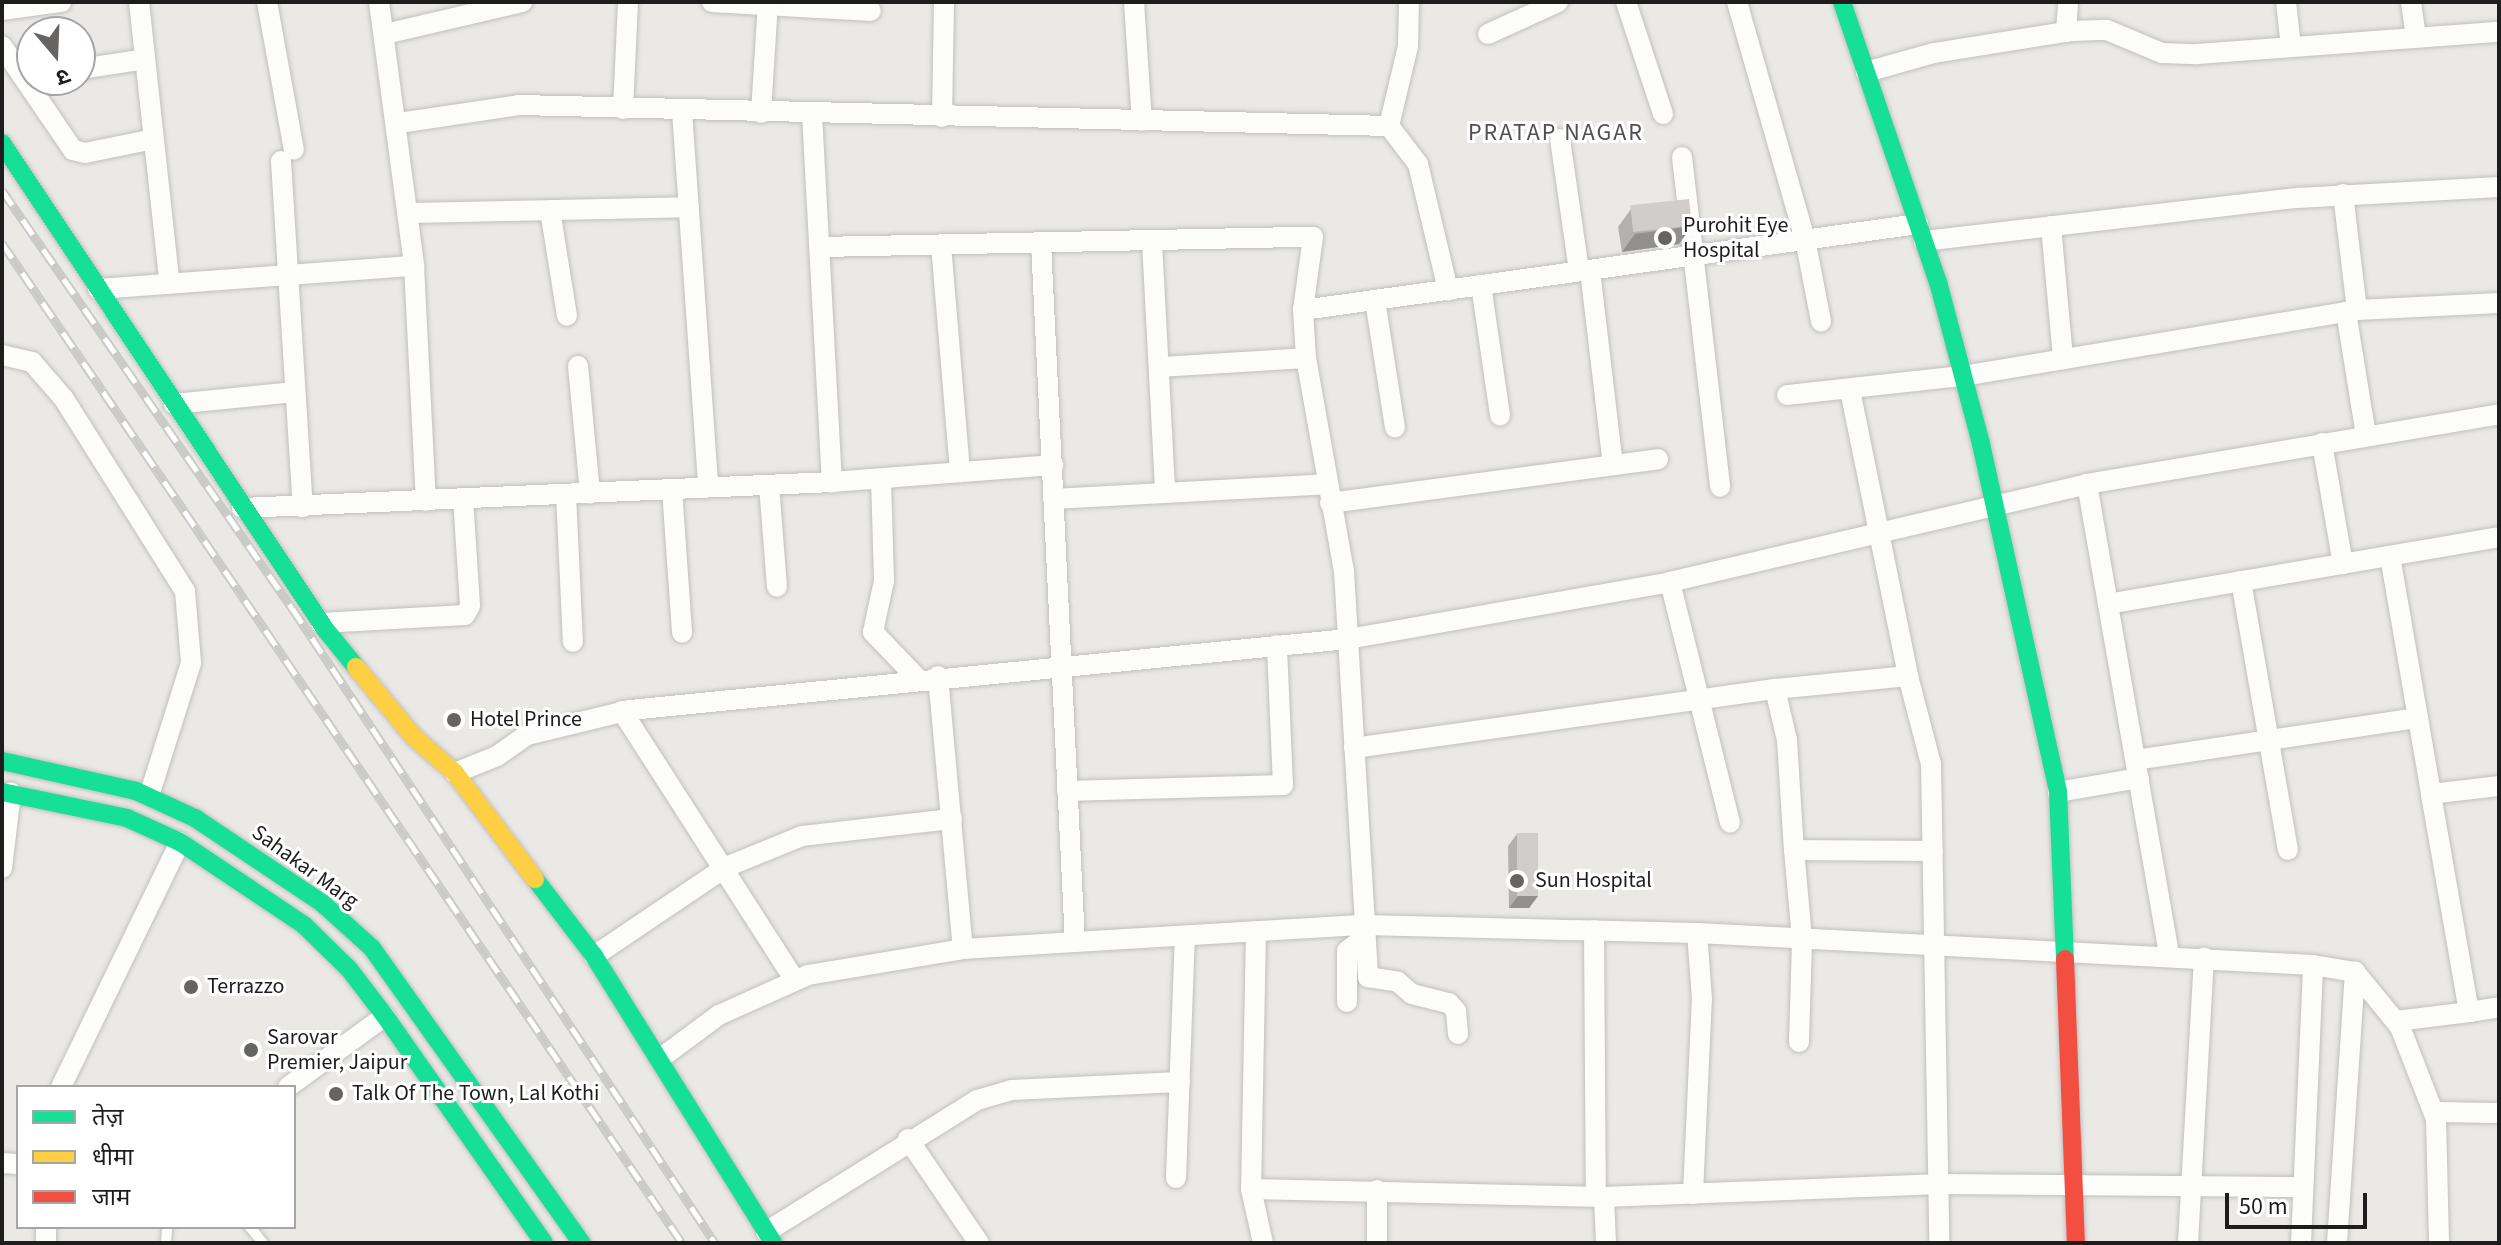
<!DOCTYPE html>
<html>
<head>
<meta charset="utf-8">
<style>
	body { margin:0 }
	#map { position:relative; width:2501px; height:1245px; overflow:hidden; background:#ebe9e6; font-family:"Source Sans 3","Noto Sans Devanagari",sans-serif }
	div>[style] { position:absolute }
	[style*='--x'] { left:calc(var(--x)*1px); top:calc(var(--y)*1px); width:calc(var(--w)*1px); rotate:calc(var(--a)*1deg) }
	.roads { filter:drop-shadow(0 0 2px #c1c0be) drop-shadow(0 0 2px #c1c0be) }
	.lane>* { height:10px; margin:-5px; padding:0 5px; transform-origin:5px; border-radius:5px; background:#fcfcfb }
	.street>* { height:20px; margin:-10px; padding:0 10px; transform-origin:10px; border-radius:10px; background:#fcfcfb }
	.fast>* { height:18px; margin:-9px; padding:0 9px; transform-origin:9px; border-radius:9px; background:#16e098 }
	.slow>* { height:18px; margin:-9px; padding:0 9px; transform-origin:9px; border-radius:9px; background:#ffcf43 }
	.jam>* { height:18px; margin:-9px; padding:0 9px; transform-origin:9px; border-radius:9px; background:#f24e42 }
	.rail>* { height:9px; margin-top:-4.5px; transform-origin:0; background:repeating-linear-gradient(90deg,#fff 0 18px,#cacac9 0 36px); box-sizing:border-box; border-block:2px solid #cacac9 }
	.wall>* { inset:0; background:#b3b0af }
	.shaded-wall>* { inset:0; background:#92908e }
	.building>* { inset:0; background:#d0cdcb; transform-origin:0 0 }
	.dots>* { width:22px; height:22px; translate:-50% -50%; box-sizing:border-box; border:4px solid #fff; border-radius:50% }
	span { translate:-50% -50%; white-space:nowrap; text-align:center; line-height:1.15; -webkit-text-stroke:6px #fff; paint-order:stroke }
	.poi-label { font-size:22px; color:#1d1d1d }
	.left { translate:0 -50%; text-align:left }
	.street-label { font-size:22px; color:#1d1d1d }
	.neighbourhood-label { font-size:24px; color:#505050; letter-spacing:2px }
	.frame { position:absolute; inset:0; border:4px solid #1d1d1d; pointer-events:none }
	.legend { position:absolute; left:16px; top:1085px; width:280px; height:144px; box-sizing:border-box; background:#fff; border:2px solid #a5a5a5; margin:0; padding:10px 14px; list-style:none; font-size:24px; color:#1d1d1d }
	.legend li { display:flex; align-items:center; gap:16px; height:40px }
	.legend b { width:40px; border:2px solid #a5a5a5 }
	.north { position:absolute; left:16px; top:16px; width:80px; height:80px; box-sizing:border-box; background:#fff; border:2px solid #a5a5a5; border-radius:50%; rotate:161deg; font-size:22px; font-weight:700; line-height:32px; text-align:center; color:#1d1d1d }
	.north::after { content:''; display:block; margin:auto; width:28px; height:36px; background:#656463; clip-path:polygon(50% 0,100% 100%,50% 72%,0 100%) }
	.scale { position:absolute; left:2225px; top:1193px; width:142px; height:36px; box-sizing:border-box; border:4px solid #1d1d1d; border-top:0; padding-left:10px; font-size:24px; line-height:28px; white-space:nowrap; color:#1d1d1d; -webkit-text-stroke:6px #fff; paint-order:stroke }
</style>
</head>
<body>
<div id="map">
	<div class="roads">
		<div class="lane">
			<div style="--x:250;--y:1227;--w:21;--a:51"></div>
			<div style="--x:166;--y:1243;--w:16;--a:-86"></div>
		</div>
		<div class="street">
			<div style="--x:139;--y:2;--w:280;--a:83.8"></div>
			<div style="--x:267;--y:2;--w:150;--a:79.7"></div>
			<div style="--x:379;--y:2;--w:266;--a:82.4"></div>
			<div style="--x:414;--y:266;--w:235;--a:87.1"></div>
			<div style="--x:712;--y:2;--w:159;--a:3.2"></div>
			<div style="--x:1134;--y:2;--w:119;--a:86.2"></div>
			<div style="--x:1626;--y:2;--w:118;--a:71.7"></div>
			<div style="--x:1737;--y:2;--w:247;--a:74"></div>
			<div style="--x:1805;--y:239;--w:84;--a:79"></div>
			<div style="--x:2286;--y:2;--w:45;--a:83.7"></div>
			<div style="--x:2411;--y:2;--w:35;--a:82"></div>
			<div style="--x:2;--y:10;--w:60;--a:-7.7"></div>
			<div style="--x:2066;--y:32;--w:30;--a:-86"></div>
			<div style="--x:385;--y:34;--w:141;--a:-13.1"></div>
			<div style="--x:1488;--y:34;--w:77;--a:-24.6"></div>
			<div style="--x:2;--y:46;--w:126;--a:55.7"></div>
			<div style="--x:73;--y:150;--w:12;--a:14"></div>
			<div style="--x:85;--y:153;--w:70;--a:-11.5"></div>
			<div style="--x:80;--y:69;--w:66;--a:-8.7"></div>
			<div style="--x:1866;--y:72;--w:71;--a:-15.6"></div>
			<div style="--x:1934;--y:53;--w:140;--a:-9.1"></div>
			<div style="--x:2072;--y:31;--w:35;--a:-2"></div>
			<div style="--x:2107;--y:30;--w:60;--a:22.7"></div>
			<div style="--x:2162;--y:53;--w:35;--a:2"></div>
			<div style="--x:2197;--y:54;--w:303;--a:-4.2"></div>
			<div style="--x:623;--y:109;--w:107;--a:-87.3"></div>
			<div style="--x:682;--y:111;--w:377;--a:86"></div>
			<div style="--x:761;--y:113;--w:111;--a:-86.4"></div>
			<div style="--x:812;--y:114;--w:369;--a:86.9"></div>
			<div style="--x:942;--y:117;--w:115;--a:-89"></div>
			<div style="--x:399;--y:123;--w:121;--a:-8.5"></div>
			<div style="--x:519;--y:105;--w:870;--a:1.38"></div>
			<div style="--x:1389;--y:126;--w:48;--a:52.7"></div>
			<div style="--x:1418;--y:164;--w:130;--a:76.6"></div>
			<div style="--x:1389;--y:126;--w:82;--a:-76.6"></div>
			<div style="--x:1408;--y:46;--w:44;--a:-88.7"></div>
			<div style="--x:1560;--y:139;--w:133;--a:81.8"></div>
			<div style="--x:1682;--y:157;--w:332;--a:83.4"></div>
			<div style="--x:281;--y:161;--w:347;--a:86.4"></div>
			<div style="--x:2343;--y:194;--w:117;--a:83.1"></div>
			<div style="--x:550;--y:210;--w:107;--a:80.9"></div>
			<div style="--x:409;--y:213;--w:280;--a:-1.2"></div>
			<div style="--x:2051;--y:226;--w:134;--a:84.8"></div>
			<div style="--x:1152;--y:241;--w:252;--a:87"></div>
			<div style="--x:1924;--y:241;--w:376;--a:-6.6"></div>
			<div style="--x:2298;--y:198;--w:201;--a:-3.1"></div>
			<div style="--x:1041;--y:243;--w:700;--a:87.22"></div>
			<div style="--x:941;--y:245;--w:228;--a:85.2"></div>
			<div style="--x:820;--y:247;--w:493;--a:-1.2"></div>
			<div style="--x:1313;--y:237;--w:74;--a:97.8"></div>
			<div style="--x:1303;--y:310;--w:48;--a:86.4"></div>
			<div style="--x:1306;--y:358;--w:216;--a:79.9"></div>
			<div style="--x:1344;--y:571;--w:407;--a:86.6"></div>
			<div style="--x:1368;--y:977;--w:30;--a:9"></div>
			<div style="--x:1398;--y:982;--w:18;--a:41"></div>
			<div style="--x:1412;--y:994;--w:38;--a:14"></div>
			<div style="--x:1449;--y:1003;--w:11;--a:49"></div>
			<div style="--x:1456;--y:1011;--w:23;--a:85"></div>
			<div style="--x:1590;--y:270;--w:196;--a:83.3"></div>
			<div style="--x:1481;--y:285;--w:132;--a:81.7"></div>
			<div style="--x:98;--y:289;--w:317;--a:-4.2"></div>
			<div style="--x:1375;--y:300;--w:129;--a:81.1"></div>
			<div style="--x:1303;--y:310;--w:621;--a:-7.96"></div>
			<div style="--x:2346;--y:312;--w:125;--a:80.8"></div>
			<div style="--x:2;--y:355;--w:31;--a:13"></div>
			<div style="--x:32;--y:362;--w:49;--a:49.1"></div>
			<div style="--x:64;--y:399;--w:227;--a:57.8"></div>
			<div style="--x:185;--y:591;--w:72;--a:85.2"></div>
			<div style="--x:191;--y:663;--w:139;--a:107.5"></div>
			<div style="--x:578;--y:366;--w:128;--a:84.6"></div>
			<div style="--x:1160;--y:367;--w:146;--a:-3.5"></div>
			<div style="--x:1850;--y:390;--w:292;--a:78.5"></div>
			<div style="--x:1908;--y:676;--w:91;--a:75.4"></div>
			<div style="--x:1931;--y:764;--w:479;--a:89"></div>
			<div style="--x:1787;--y:395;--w:177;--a:-6.2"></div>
			<div style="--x:1963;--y:376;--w:399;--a:-9.5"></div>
			<div style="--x:2357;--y:310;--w:142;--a:-2.8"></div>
			<div style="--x:174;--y:404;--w:121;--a:-5.7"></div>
			<div style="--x:2322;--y:443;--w:123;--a:80.2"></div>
			<div style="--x:881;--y:479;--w:102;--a:88.3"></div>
			<div style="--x:884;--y:581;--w:52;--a:102.2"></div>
			<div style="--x:873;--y:632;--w:64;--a:46.3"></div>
			<div style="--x:2087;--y:484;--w:478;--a:80.1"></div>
			<div style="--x:769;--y:485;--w:102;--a:85.5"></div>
			<div style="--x:672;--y:489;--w:144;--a:86"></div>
			<div style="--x:566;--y:495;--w:147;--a:87.3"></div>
			<div style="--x:1053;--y:499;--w:274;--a:-3.1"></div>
			<div style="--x:1330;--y:503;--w:331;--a:-7.6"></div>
			<div style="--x:242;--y:508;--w:591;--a:-2.52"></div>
			<div style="--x:832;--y:482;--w:222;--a:-4.4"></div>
			<div style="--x:2390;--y:556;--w:242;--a:80.2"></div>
			<div style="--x:2431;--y:794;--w:68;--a:-6.7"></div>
			<div style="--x:2241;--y:581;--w:273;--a:80.1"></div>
			<div style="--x:1670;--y:582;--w:248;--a:76"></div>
			<div style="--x:2108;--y:604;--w:397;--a:-9.7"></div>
			<div style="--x:321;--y:623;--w:144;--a:-3.2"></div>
			<div style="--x:465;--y:615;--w:10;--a:-61"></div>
			<div style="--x:470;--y:606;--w:107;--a:-93.7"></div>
			<div style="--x:938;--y:676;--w:274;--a:84.8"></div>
			<div style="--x:1775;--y:689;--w:134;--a:-5.6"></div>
			<div style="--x:622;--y:711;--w:320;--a:57.3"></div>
			<div style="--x:1354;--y:748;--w:425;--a:-8"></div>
			<div style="--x:1775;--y:689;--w:52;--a:76.8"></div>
			<div style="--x:1787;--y:740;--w:110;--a:86.4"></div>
			<div style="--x:2136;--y:760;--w:285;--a:-8.5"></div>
			<div style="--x:455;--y:773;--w:45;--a:-22"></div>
			<div style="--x:497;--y:756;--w:37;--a:-35"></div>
			<div style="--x:527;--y:735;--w:106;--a:-13.6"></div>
			<div style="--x:630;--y:710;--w:722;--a:-5.65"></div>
			<div style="--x:1348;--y:639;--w:327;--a:-10"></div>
			<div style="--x:1670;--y:582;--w:428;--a:-13.2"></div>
			<div style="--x:2087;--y:484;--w:418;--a:-9.6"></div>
			<div style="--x:1067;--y:791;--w:216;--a:-1.6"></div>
			<div style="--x:1283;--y:785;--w:140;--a:-92.5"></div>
			<div style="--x:2058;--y:792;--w:82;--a:-9.8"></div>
			<div style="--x:2;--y:868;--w:76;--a:-83.2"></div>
			<div style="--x:1594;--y:930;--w:266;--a:89.6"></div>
			<div style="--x:1256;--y:931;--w:258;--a:91.1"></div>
			<div style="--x:1251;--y:1189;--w:353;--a:1.3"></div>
			<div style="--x:1604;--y:1197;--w:337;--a:-2.2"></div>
			<div style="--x:1941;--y:1184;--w:362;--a:0.5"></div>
			<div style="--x:594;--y:956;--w:159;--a:-34"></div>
			<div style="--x:726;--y:867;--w:82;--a:-22.2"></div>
			<div style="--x:802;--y:836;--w:151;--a:-6.5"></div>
			<div style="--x:1347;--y:1002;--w:51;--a:-90"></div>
			<div style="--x:1347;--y:951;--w:23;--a:-38"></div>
			<div style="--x:2469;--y:1012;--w:30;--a:-9"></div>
			<div style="--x:2396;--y:1021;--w:74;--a:-7"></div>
			<div style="--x:2469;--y:1012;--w:221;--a:-99.9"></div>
			<div style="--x:1799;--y:1042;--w:103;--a:-88.3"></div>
			<div style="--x:1802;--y:939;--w:89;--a:-95.1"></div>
			<div style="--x:1794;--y:850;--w:139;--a:0.4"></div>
			<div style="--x:661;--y:1058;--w:72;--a:-36.6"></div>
			<div style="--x:719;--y:1015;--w:98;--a:-24.2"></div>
			<div style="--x:808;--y:975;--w:157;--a:-9.5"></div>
			<div style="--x:963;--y:949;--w:112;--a:-3.6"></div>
			<div style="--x:1075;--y:942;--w:290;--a:-3.4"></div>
			<div style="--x:1365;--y:925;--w:332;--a:1.4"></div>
			<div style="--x:1697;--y:933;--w:617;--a:2.97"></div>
			<div style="--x:2313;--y:965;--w:43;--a:9.5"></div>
			<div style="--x:2355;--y:972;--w:71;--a:50.7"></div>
			<div style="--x:2400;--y:1027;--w:99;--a:68.6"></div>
			<div style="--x:2436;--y:1119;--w:124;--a:88.6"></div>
			<div style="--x:61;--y:1087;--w:272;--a:-64.1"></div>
			<div style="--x:288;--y:1087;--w:120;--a:-36.2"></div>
			<div style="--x:2434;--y:1112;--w:65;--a:0.9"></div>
			<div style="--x:908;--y:1139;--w:126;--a:55.7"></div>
			<div style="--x:2;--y:1163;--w:16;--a:4"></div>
			<div style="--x:1176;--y:1178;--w:242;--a:-87.9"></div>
			<div style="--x:1251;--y:1189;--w:55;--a:77.5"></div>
			<div style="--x:1693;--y:1194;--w:195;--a:-87.4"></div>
			<div style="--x:1702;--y:999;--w:66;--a:-94.3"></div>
			<div style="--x:1604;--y:1197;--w:46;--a:87.5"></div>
			<div style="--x:766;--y:1232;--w:249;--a:-32"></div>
			<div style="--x:977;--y:1100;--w:35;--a:-16"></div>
			<div style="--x:1011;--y:1090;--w:169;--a:-2.7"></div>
			<div style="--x:46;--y:1243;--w:16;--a:-90"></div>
			<div style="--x:1377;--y:1243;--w:53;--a:-90"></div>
			<div style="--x:2188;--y:1243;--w:286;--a:-86.8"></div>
			<div style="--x:2301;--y:1243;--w:278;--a:-87.5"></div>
			<div style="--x:2337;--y:1243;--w:272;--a:-86.2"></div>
		</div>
		<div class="fast">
			<div style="--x:1842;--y:2;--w:296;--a:71.1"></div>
			<div style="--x:1938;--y:282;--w:168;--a:75.1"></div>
			<div style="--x:1981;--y:444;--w:356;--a:77.5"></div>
			<div style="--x:2058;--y:792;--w:167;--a:87.6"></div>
			<div style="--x:2;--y:143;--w:584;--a:56.39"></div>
			<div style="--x:325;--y:629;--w:49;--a:50.8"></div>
			<div style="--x:2;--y:761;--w:137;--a:12.6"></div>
			<div style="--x:136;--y:791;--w:65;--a:24.6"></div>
			<div style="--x:195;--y:818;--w:153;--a:33.8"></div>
			<div style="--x:322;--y:903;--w:67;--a:42"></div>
			<div style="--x:372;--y:948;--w:362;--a:54.6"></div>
			<div style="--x:2;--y:792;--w:128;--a:11.7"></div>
			<div style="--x:127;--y:818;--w:58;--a:24.4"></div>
			<div style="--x:180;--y:842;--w:149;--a:33.8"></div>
			<div style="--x:304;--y:925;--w:63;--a:44.4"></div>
			<div style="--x:349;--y:969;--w:59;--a:52.5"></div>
			<div style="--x:385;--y:1016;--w:277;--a:55"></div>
			<div style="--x:535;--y:879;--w:97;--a:52.5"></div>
			<div style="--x:594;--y:956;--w:338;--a:58"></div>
		</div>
		<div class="slow">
			<div style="--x:356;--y:667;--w:91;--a:50.4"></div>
			<div style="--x:414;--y:737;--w:55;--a:41.3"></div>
			<div style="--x:455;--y:773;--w:133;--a:53"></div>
		</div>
		<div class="jam">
			<div style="--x:2065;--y:959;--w:284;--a:87.8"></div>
		</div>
	</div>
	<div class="rail">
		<div style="--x:2;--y:190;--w:509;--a:55.25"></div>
		<div style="--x:292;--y:608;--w:763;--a:56.33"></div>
		<div style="--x:2;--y:243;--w:1209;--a:55.78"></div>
	</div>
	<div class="wall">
		<div style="clip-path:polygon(1631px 209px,1692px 226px,1679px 244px,1622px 252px,1618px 227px)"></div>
		<div style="clip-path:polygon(1517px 834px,1538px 896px,1529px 908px,1509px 908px,1508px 846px)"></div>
	</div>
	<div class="shaded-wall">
		<div style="clip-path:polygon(1692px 226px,1679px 244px,1622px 252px,1635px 234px)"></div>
		<div style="clip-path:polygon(1518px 896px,1538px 896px,1529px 908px,1509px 908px)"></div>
	</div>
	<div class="building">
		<div style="left:1689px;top:199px;width:27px;height:59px;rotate:84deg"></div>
		<div style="left:1538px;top:833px;width:63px;height:21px;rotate:90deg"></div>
	</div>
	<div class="dots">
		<div style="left:1665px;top:238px;background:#656463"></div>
		<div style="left:454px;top:720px;background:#656463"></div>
		<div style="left:1517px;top:881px;background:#656463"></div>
		<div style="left:191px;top:987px;background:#656463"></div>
		<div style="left:251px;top:1050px;background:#656463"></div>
		<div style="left:336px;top:1094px;background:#656463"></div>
	</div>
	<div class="poi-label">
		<span class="left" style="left:1683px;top:238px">Purohit Eye<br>Hospital</span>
		<span class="left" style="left:470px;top:720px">Hotel Prince</span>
		<span class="left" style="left:1535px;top:881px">Sun Hospital</span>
		<span class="left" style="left:207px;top:987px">Terrazzo</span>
		<span class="left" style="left:267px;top:1050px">Sarovar<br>Premier, Jaipur</span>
		<span class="left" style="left:352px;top:1094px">Talk Of The Town, Lal Kothi</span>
	</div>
	<div class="street-label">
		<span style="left:305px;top:867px;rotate:36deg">Sahakar Marg</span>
	</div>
	<div class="neighbourhood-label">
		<span style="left:1556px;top:133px">PRATAP NAGAR</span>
	</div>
	<div class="frame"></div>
	<ul class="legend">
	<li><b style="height:10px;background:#16e098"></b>तेज़</li>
	<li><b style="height:10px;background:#ffcf43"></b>धीमा</li>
	<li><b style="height:10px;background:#f24e42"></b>जाम</li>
	</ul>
	<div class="north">उ</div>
	<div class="scale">50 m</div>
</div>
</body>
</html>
